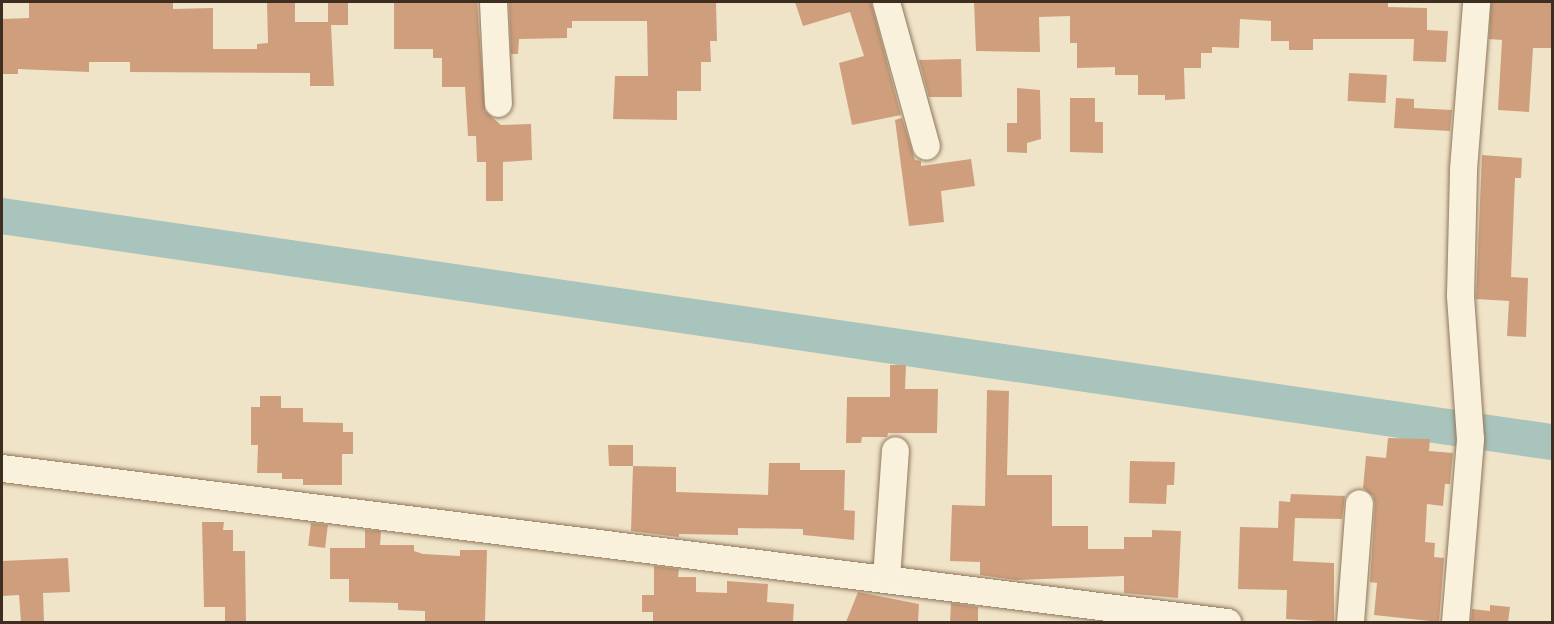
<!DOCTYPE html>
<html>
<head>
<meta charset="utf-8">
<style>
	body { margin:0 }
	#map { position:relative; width:1554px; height:624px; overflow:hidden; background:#f0e4c8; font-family:"Zilla Slab",serif }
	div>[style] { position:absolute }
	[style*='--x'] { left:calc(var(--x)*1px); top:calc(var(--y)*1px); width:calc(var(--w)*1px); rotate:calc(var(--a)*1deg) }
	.river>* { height:36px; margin:-18px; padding:0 18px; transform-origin:18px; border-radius:18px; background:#a9c4bc }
	.building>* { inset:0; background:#cf9f7d; transform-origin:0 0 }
	.roads { filter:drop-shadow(0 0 2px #8d765c) drop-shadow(0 0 2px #8d765c) }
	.minor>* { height:27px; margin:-13.5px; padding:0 13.5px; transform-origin:13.5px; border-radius:13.5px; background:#faf1dc }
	span { translate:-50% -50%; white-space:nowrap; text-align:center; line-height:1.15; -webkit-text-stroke:5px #f7eed8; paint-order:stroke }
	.frame { position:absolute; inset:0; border:3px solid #3d2e20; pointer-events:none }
</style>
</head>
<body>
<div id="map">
	<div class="river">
		<div style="--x:2;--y:216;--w:1566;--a:8.3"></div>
	</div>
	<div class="building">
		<div style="clip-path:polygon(29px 2px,173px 2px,173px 9px,213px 8px,213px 49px,257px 49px,257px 44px,268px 43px,267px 2px,295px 2px,295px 22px,328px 22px,328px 2px,348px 2px,348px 25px,331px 25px,334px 86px,310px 86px,310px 73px,130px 72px,130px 62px,89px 62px,89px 72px,18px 69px,18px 74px,2px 74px,2px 19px,29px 18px)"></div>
		<div style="clip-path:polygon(394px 2px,477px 2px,485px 111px,501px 125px,531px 124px,532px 160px,503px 162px,503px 201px,486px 201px,486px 162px,477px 162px,476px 136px,468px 136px,465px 87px,442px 87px,442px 58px,433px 58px,433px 49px,394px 49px)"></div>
		<div style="clip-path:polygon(509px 2px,716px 2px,717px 41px,710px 41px,711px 62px,701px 62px,701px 91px,677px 91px,677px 120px,613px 119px,615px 76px,648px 76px,647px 21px,572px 21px,572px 28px,567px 28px,567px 38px,519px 39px,518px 54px,511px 54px)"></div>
		<div style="clip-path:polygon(795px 2px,871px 2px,901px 115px,852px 125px,839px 63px,864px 56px,850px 12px,803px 26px)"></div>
		<div style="clip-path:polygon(974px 2px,1388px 2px,1388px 7px,1427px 8px,1427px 30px,1448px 31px,1446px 62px,1413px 61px,1414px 39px,1313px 39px,1313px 50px,1289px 50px,1289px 41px,1271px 41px,1271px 21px,1240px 19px,1239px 48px,1212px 47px,1212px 53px,1201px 53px,1201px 68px,1184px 68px,1185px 99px,1165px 100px,1165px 95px,1138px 95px,1138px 75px,1115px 75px,1115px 67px,1077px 68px,1077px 43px,1070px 43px,1070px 16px,1039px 17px,1040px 52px,976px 51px)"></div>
		<div style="clip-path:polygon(1491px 2px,1551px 2px,1552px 48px,1533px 48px,1529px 112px,1498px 110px,1502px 40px,1489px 39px)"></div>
		<div style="clip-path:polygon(961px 59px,962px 97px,929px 97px,919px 60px)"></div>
		<div style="left:1349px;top:73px;width:38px;height:28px;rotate:3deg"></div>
		<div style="clip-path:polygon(1017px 88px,1040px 90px,1041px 139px,1027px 143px,1027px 153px,1007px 152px,1007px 123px,1017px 123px)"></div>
		<div style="clip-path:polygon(1070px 98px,1095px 98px,1095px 122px,1103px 122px,1103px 153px,1070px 152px)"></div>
		<div style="clip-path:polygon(1396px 98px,1414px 99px,1414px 108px,1452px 110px,1450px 131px,1394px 128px)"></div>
		<div style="clip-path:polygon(902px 118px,915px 160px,921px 161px,921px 166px,971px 159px,975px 186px,941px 191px,944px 222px,909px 226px,895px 120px)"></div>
		<div style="clip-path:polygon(1482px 155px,1522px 158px,1521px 178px,1515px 178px,1511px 277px,1528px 278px,1526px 337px,1507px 336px,1509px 301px,1476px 299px)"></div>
		<div style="clip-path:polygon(890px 365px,906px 365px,905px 389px,938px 389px,937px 433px,888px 433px,887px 437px,862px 437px,861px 443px,846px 443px,847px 397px,890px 397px)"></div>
		<div style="clip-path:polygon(987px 390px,1009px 391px,1007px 475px,1052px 475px,1052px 526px,1088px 526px,1088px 549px,1124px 549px,1124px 537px,1152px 537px,1152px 530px,1181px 531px,1178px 598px,1124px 593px,1124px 576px,1016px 580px,980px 575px,980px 562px,950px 561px,952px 505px,985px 506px)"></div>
		<div style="clip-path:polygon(260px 396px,281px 396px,281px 408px,303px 408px,303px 422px,343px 423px,343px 432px,353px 432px,353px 454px,342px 454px,342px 485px,303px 485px,303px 479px,282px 479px,282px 473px,257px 473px,258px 445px,251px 445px,251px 407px,260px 407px)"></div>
		<div style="clip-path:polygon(1388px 438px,1430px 439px,1429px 451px,1453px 453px,1450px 484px,1445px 484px,1443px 506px,1427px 504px,1425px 542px,1435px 543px,1434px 557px,1444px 558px,1439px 622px,1374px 615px,1377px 583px,1370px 582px,1375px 504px,1373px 496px,1363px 488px,1366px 456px,1386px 458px)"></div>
		<div style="clip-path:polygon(608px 445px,633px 445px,633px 466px,676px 467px,676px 492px,768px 495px,769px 463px,800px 463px,800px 470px,845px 470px,844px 510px,855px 511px,854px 540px,803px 535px,803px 529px,738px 528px,738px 535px,679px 534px,679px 537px,631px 531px,633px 466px,609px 466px)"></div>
		<div style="clip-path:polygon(1130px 461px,1175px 462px,1174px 485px,1167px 485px,1166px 504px,1129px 503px)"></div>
		<div style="clip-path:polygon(1291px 494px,1345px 496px,1342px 519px,1295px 518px,1293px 561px,1334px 563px,1334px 622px,1286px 619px,1287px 590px,1238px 589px,1240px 527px,1278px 528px,1279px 501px,1290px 502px)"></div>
		<div style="clip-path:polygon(202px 522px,224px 522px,223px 530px,233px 530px,233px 551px,245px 551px,246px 622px,225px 622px,225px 607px,204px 607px)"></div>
		<div style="left:311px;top:523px;width:17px;height:23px;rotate:7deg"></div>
		<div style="clip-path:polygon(365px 530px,381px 531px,380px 545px,414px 545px,414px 551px,423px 554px,460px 556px,460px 550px,487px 550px,485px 622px,425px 622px,425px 611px,398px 610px,398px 603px,349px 602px,349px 579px,330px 579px,330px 548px,365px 548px)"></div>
		<div style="clip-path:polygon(68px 558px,70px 592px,43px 593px,44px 622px,21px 622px,19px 595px,2px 596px,2px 561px)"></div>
		<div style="clip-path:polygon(654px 566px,679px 569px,678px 577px,696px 577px,696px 592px,727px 593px,727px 581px,768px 584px,767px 602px,794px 604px,793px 622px,653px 622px,653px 612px,642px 612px,642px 595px,654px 595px)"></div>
		<div style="clip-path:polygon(858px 592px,919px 604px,918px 622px,846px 622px)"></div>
		<div style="clip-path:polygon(951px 603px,978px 607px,978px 622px,950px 622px)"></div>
		<div style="clip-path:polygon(1490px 605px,1510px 607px,1508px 622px,1471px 622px,1472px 609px,1490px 611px)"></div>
	</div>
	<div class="roads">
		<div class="minor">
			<div style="--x:493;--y:2;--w:101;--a:87.2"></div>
			<div style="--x:886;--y:2;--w:149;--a:74.5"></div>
			<div style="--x:2;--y:468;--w:1235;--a:7.17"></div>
			<div style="--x:886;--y:578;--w:128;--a:-86"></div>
			<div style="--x:1350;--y:622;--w:119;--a:-85.7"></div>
			<div style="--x:1455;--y:622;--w:184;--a:-85.3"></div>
			<div style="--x:1470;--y:439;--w:144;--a:-94"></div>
			<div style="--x:1460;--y:295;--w:126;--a:-88.6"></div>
			<div style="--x:1463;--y:169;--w:168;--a:-85.5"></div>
		</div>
	</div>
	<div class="frame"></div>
</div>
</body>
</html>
